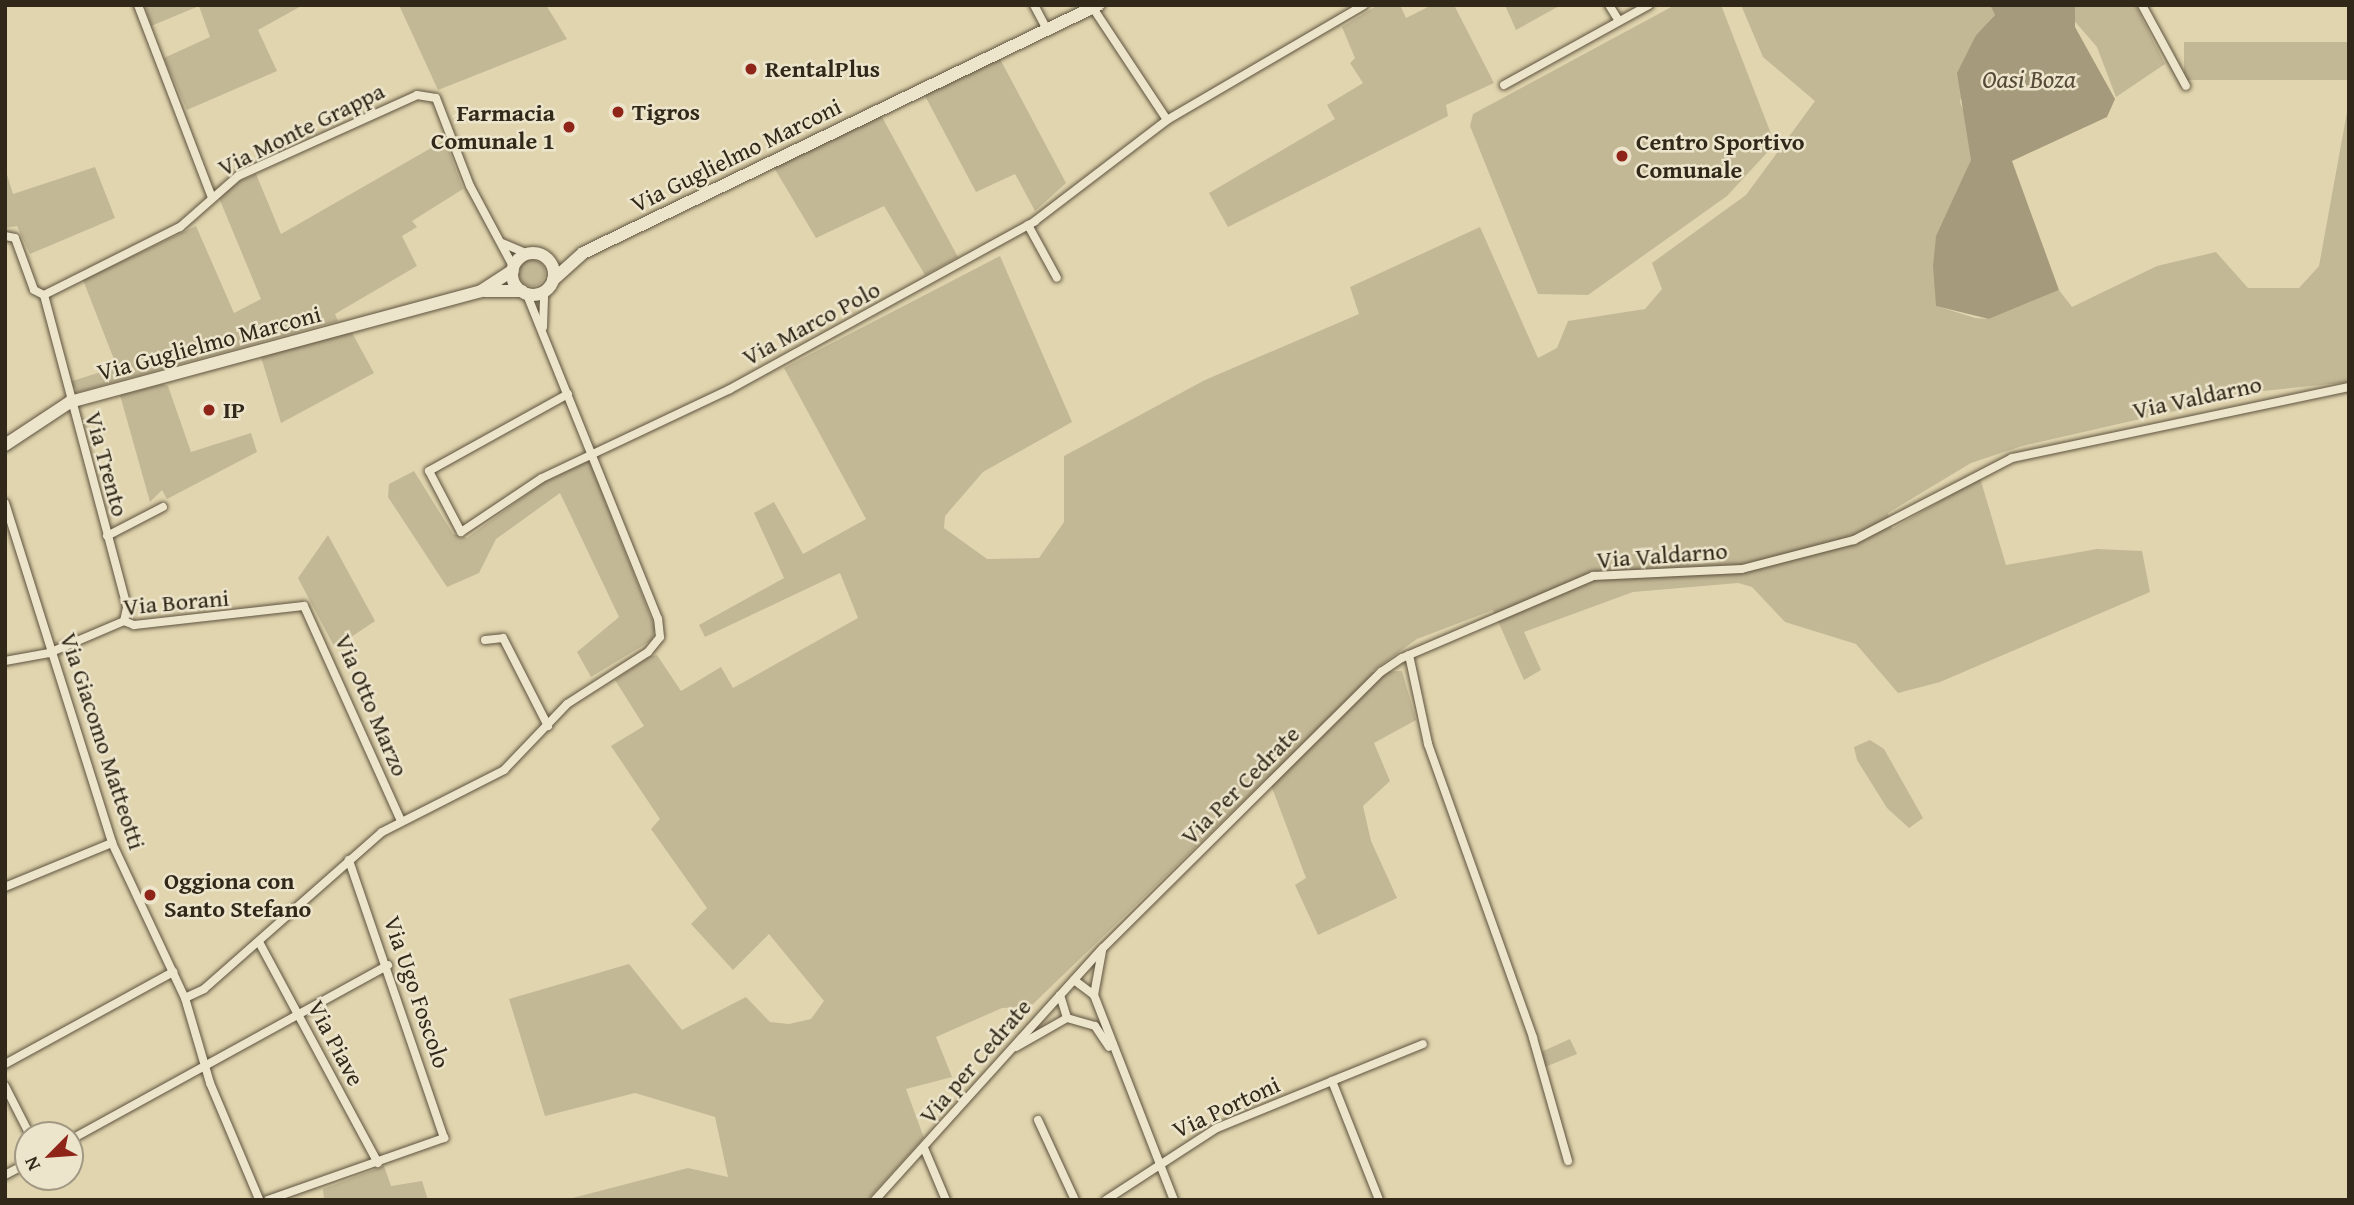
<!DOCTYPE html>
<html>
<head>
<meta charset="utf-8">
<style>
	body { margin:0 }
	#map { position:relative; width:2354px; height:1205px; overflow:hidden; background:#e1d5af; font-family:"Gentium Book Plus",serif }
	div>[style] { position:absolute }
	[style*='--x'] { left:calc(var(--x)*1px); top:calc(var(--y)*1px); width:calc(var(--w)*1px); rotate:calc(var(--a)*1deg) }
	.green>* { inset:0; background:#c3b896; transform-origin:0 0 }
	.round { border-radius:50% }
	.water>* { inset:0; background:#a69a7c }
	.roads { filter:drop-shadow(0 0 2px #5e533e) drop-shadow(0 0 2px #5e533e) }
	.street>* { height:8px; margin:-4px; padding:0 4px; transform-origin:4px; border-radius:4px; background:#ece4cb }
	.secondary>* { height:12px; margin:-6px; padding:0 6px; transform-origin:6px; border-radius:6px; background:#ece4cb }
	.secondary>.ring { margin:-6px; padding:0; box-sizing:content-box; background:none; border:12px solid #ece4cb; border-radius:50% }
	.dots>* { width:19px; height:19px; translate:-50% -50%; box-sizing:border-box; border:4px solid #ece4cb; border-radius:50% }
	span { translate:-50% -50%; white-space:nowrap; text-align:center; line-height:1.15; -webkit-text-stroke:5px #ece4cb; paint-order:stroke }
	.poi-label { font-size:24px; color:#322819; font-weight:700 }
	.left { translate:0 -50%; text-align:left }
	.right { translate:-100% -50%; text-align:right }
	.street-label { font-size:24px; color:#322819 }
	.water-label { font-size:26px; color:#554a37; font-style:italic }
	.frame { position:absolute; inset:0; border:7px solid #322819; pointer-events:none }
	.north { position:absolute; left:14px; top:1121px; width:70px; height:70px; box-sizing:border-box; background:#ece4cb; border:2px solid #a29984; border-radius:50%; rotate:245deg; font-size:19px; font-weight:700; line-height:28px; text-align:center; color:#322819 }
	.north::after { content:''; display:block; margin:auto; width:24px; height:32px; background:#8f2418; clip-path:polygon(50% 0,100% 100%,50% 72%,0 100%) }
</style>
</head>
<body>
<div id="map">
	<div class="green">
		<div style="clip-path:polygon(145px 5px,303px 5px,258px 30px,277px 71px,187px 110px,164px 58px,210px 37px,199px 6px,151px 26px)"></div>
		<div style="clip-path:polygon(399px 5px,546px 5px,567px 39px,438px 90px)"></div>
		<div style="clip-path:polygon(1378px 5px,1400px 5px,1406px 18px,1432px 5px,1454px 5px,1494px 83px,1446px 105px,1448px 116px,1228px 227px,1209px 193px,1335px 119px,1327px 105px,1363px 83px,1350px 63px,1355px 58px,1342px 27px)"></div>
		<div style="clip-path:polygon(1505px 5px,1561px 5px,1516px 30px)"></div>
		<div style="clip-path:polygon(1675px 5px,1721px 5px,1775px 144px,1727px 196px,1588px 295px,1538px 294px,1470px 126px,1473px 114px)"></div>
		<div style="clip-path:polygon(1741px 5px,1990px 5px,1995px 15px,1976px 35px,1960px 102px,1970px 126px,1971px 160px,1955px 198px,1937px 306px,1975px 318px,1989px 319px,2059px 290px,2072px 307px,2157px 266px,2216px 252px,2248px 288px,2299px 288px,2319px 266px,2349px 101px,2349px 382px,2263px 391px,2022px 446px,1971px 463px,1888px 513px,1892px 529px,1980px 478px,2006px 565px,2097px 549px,2142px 551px,2150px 592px,1940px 682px,1898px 693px,1856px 644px,1785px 622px,1752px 587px,1738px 583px,1633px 592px,1524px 632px,1541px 670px,1524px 680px,1493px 610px,1417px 639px,1371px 672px,1402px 671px,1416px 720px,1374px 743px,1390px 781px,1363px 806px,1371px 841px,1397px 898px,1318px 935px,1295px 885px,1306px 878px,1268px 777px,1030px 1007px,1002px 1008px,936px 1037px,952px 1077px,906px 1089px,924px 1138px,867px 1200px,565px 1200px,688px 1168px,728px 1177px,715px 1117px,635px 1093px,545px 1116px,509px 999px,629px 964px,682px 1030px,746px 997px,770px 1022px,789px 1024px,811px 1019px,824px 1001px,769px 934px,733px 970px,691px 924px,707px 908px,651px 829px,660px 819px,611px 746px,644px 726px,615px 680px,650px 656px,657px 655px,681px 691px,721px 667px,733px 688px,858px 618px,840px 573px,705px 637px,699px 625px,784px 578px,754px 513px,774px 502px,803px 554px,866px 519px,784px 368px,1000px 256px,1072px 422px,983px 472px,945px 516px,944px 528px,987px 559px,1039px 558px,1064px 522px,1064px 456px,1205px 380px,1359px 314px,1350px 287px,1480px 227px,1538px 358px,1557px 348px,1568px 321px,1645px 309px,1662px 289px,1652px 263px,1746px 195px,1815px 101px,1763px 57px)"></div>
		<div style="clip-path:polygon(2075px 5px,2135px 5px,2165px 64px,2116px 97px,2097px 47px,2070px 16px)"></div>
		<div style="left:2349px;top:42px;width:38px;height:165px;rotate:90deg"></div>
		<div style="clip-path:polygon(1000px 59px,1066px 183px,1035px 211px,1015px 174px,976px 192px,924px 94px)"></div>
		<div style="clip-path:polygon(881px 115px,958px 257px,925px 275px,884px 206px,816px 238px,773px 166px)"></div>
		<div style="clip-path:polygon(445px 140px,463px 189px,412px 221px,417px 227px,402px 236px,417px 266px,335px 314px,338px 321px,78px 392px,69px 382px,117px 367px,83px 280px,196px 226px,234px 313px,261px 299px,219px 198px,240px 181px,256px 174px,281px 234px)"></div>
		<div style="clip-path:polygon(95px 167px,115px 218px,30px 254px,17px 226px,5px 228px,5px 168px,13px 194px)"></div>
		<div class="round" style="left:519px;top:260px;width:26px;height:26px"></div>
		<div style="clip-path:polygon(351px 331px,374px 373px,281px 423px,261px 357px)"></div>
		<div style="clip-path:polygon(162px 384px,168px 386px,191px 452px,251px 433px,257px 452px,167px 499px,162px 490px,150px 502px,120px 395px)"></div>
		<div style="clip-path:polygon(589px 460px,655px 628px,652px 640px,591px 677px,577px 652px,619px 617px,560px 493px,496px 539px,479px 573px,447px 587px,388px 497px,389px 484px,414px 471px,453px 534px,467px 538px,543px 483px)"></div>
		<div style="clip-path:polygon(328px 535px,375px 621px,335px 648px,298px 578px)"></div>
		<div style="clip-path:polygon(1870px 740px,1884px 749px,1923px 818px,1909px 828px,1887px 808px,1857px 760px,1854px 747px)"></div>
		<div style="clip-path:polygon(1570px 1039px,1577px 1054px,1545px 1067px,1541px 1052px)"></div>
		<div style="clip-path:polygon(384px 1166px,391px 1186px,422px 1181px,428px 1200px,324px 1200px,323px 1189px)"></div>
	</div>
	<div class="water">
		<div style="clip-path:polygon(1990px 5px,2075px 5px,2075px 27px,2115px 99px,2107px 117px,2012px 161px,2059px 290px,1989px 319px,1936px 306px,1933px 266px,1936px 236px,1971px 160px,1957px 73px,1976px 35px,1995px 15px)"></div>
	</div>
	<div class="roads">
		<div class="street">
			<div style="--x:138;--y:5;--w:204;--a:69"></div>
			<div style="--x:1034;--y:5;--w:27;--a:62"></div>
			<div style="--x:1609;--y:5;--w:19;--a:58"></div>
			<div style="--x:2142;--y:5;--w:92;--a:61.5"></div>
			<div style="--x:1093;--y:8;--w:134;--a:56.5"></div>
			<div style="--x:1504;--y:85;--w:166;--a:-28.9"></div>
			<div style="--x:1028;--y:225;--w:60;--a:61.3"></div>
			<div style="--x:5;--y:236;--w:10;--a:11"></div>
			<div style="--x:15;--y:238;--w:55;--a:69.9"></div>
			<div style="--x:34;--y:290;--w:11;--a:27"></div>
			<div style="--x:44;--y:295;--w:324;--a:75.1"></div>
			<div style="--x:127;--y:608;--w:13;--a:103"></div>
			<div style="--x:502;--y:243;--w:28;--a:23"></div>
			<div style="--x:44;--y:295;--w:152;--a:-26.6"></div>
			<div style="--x:180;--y:227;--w:77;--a:-41.3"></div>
			<div style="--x:238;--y:176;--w:196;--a:-24.3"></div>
			<div style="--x:417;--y:95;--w:19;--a:9"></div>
			<div style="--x:436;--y:98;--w:94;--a:68.9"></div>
			<div style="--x:470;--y:186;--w:93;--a:61.8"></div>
			<div style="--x:543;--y:327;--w:36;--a:-88"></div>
			<div style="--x:568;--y:394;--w:159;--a:151"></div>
			<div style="--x:429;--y:471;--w:69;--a:62.3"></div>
			<div style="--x:461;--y:532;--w:97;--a:-33.7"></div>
			<div style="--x:542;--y:478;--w:208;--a:-25.3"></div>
			<div style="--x:730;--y:389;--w:348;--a:-28.8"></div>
			<div style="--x:1035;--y:221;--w:166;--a:-37.4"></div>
			<div style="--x:1167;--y:120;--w:228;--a:-30.3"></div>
			<div style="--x:5;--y:503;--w:356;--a:72.5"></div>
			<div style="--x:112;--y:843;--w:171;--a:64.8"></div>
			<div style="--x:185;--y:998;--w:89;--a:73.6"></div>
			<div style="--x:210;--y:1083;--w:126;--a:67.1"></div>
			<div style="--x:107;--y:536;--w:63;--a:-27.4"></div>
			<div style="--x:485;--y:640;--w:18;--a:-6"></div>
			<div style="--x:503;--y:638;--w:99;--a:62.9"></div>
			<div style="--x:1409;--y:655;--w:91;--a:77.9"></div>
			<div style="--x:1428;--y:744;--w:312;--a:70.3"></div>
			<div style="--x:1533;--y:1038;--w:128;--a:74.1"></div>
			<div style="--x:5;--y:661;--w:45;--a:-10.3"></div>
			<div style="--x:49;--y:653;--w:82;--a:-23.1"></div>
			<div style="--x:124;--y:621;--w:11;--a:22"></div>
			<div style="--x:134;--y:625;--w:171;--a:-6.4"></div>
			<div style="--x:304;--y:606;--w:236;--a:65.7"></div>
			<div style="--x:5;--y:887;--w:116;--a:-22.4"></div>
			<div style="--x:259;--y:942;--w:251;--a:61.7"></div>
			<div style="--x:1074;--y:980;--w:25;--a:37"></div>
			<div style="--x:1094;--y:995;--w:220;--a:68.7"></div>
			<div style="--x:1060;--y:995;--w:24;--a:73"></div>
			<div style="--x:1067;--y:1018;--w:29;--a:16"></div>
			<div style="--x:1095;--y:1026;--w:25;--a:56"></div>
			<div style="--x:1094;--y:995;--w:45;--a:-79.7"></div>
			<div style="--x:185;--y:998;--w:21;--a:-25"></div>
			<div style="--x:204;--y:989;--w:237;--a:-41.4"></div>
			<div style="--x:382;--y:832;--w:137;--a:-26.9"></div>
			<div style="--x:504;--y:770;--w:91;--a:-46.3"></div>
			<div style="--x:567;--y:704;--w:96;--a:-32.7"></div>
			<div style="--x:648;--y:652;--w:19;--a:-51"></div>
			<div style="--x:660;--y:637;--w:18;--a:-96"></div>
			<div style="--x:658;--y:619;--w:350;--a:-112"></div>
			<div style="--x:1016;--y:1047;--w:59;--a:-29.6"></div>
			<div style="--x:5;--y:1064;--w:192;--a:-28.7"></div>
			<div style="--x:1332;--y:1081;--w:98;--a:-22.1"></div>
			<div style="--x:5;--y:1086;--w:55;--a:63"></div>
			<div style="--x:1038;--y:1120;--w:88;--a:65.2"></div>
			<div style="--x:70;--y:1140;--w:363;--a:-28.8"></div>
			<div style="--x:924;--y:1148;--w:56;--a:67.1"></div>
			<div style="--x:5;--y:1175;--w:26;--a:-28"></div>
			<div style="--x:268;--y:1200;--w:187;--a:-19.4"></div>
			<div style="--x:444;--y:1138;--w:294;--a:-108.9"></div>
			<div style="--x:875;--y:1200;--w:340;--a:-47.9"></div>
			<div style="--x:1103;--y:948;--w:392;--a:-44.8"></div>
			<div style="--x:1381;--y:672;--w:25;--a:-34"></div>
			<div style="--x:1402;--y:658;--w:208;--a:-23.2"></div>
			<div style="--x:1593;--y:576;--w:149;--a:-2.7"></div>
			<div style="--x:1742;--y:569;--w:116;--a:-14.5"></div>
			<div style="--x:1854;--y:540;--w:178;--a:-27.4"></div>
			<div style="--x:2012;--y:458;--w:344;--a:-11.9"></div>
			<div style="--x:1106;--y:1200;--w:132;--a:-33"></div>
			<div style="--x:1217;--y:1128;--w:124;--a:-22.2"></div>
			<div style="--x:1332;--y:1081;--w:128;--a:68.4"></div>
		</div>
		<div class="secondary">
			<div class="ring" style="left:512px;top:253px;width:30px;height:30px"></div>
			<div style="--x:553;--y:280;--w:40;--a:-42"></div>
			<div style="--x:583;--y:253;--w:572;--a:-25.71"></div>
			<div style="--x:485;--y:291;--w:37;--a:0"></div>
			<div style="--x:5;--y:445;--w:78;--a:-33.5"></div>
			<div style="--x:70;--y:402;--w:426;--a:-15.1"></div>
			<div style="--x:481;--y:291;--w:38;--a:-33"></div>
		</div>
	</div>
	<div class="dots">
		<div style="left:751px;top:69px;background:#8f2418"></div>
		<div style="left:618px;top:112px;background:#8f2418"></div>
		<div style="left:569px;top:127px;background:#8f2418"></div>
		<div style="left:1622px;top:156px;background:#8f2418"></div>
		<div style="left:209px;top:410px;background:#8f2418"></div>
		<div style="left:150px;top:895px;background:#8f2418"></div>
	</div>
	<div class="poi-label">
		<span class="left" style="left:765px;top:69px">RentalPlus</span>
		<span class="left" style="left:632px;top:112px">Tigros</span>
		<span class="right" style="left:555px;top:127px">Farmacia<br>Comunale 1</span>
		<span class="left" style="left:1636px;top:156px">Centro Sportivo<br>Comunale</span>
		<span class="left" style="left:223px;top:410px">IP</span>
		<span class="left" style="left:164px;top:895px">Oggiona con<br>Santo Stefano</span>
	</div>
	<div class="street-label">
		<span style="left:301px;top:129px;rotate:-26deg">Via Monte Grappa</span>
		<span style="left:736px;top:155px;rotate:-26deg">Via Guglielmo Marconi</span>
		<span style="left:811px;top:323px;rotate:-28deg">Via Marco Polo</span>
		<span style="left:209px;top:343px;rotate:-15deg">Via Guglielmo Marconi</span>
		<span style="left:2197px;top:397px;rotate:-12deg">Via Valdarno</span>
		<span style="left:107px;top:464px;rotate:75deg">Via Trento</span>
		<span style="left:1662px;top:555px;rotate:-4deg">Via Valdarno</span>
		<span style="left:176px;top:602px;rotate:-5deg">Via Borani</span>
		<span style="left:372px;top:705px;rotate:67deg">Via Otto Marzo</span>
		<span style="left:103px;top:741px;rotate:72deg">Via Giacomo Matteotti</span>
		<span style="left:1240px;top:785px;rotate:-45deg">Via Per Cedrate</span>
		<span style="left:417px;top:992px;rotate:71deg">Via Ugo Foscolo</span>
		<span style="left:336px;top:1043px;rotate:62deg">Via Piave</span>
		<span style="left:975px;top:1061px;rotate:-49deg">Via per Cedrate</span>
		<span style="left:1226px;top:1107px;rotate:-25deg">Via Portoni</span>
	</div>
	<div class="water-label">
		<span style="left:2029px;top:79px">Oasi Boza</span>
	</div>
	<div class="frame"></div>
	<div class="north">N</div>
</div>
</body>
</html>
